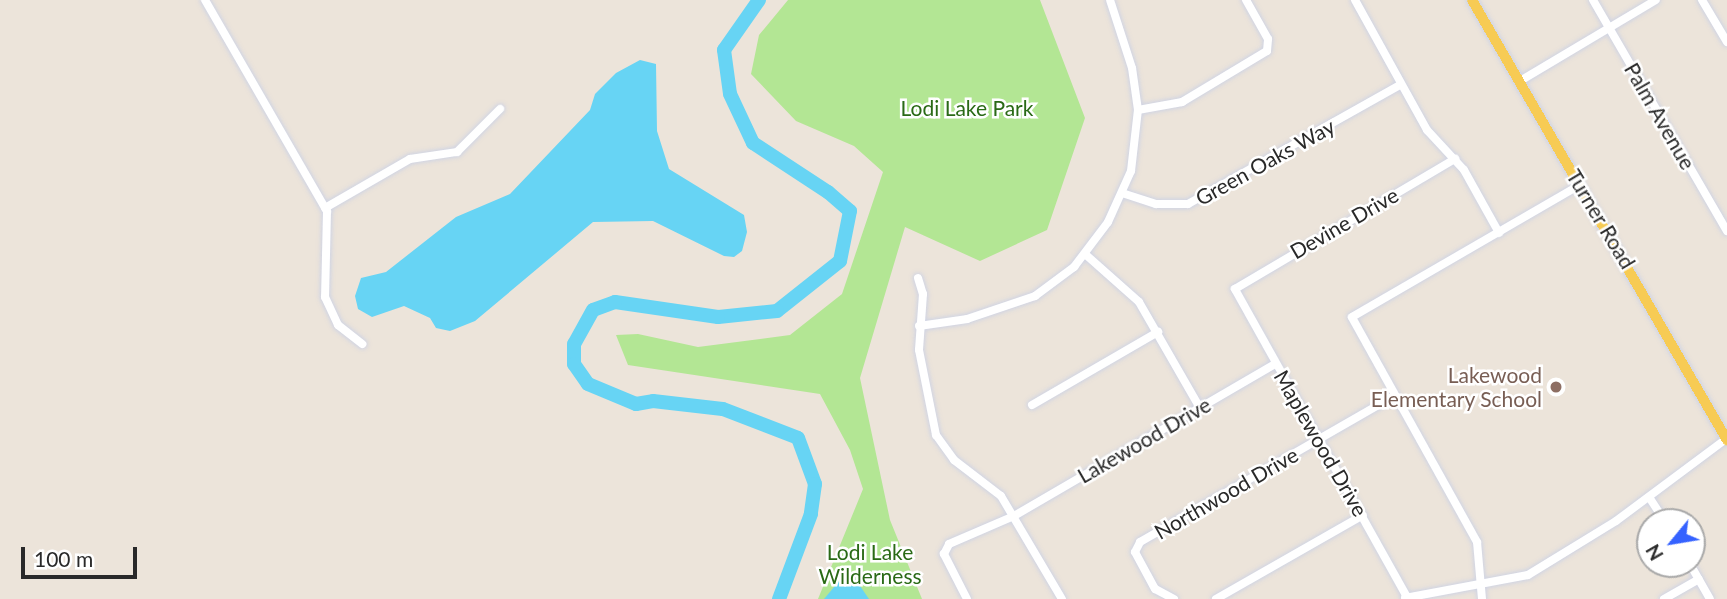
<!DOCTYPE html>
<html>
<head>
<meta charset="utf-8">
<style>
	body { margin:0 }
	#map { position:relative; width:1727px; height:599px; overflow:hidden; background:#ece4da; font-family:Lato,sans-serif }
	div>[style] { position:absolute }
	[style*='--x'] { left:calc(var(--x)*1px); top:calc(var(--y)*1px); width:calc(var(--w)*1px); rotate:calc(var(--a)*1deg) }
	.green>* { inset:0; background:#b3e694 }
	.water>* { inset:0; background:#67d4f4 }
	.river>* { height:14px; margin:-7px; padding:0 7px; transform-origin:7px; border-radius:7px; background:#67d4f4 }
	.roads { filter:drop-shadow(0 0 2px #d0d4e3) drop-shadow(0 0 2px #d0d4e3) }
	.minor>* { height:8px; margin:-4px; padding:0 4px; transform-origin:4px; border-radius:4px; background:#fff }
	.major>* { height:10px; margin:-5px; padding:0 5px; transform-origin:5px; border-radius:5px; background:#f7cb54 }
	.dots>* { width:19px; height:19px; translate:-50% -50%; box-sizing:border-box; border:4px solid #fff; border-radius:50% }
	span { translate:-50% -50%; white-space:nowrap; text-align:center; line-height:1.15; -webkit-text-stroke:5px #fff; paint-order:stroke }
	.park-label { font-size:21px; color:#2a6a16 }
	.street-label { font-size:21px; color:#292929 }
	.education-label { font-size:21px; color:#785e54 }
	.right { translate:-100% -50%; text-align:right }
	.north { position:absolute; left:1636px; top:508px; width:70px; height:70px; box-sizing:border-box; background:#fff; border:2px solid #a9a9a9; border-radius:50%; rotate:240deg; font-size:19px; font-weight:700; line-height:28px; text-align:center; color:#292929 }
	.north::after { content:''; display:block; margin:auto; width:24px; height:32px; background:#3562ff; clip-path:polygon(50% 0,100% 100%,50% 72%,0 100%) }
	.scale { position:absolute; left:21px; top:547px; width:116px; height:32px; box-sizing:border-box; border:4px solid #292929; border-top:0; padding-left:9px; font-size:21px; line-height:24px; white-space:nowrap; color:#292929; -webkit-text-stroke:5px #fff; paint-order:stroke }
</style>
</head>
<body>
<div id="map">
	<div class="green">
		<div style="clip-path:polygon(788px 0,1040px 0,1085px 118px,1047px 230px,980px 261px,905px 227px,860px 378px,890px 520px,922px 599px,818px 599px,863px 489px,850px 450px,820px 394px,628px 365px,616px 335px,638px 334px,698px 347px,790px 335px,842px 294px,883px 172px,854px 146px,796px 121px,751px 74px,759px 35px)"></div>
	</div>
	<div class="water">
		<div style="clip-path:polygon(640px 60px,656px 64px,657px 131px,669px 169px,744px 215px,747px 232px,742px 251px,734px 257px,724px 256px,653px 221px,593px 222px,475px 321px,450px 331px,436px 328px,430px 318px,404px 306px,372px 317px,358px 309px,355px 296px,361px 278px,386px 272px,456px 217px,510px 194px,590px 110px,595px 94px,616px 73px)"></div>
		<div style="clip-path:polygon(845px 574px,856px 580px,869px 599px,824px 599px)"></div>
	</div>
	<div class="river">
		<div style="--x:759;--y:0;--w:61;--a:125"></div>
		<div style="--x:724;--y:50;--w:44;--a:82.2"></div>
		<div style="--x:730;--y:94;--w:54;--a:64.9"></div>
		<div style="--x:753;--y:143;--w:90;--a:33.2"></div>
		<div style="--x:828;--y:192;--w:29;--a:41"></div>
		<div style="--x:850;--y:211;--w:51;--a:101.3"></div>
		<div style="--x:840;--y:261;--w:80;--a:141.6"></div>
		<div style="--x:777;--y:311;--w:59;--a:174.2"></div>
		<div style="--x:718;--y:317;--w:104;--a:-171.7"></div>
		<div style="--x:615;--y:302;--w:23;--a:160"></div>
		<div style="--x:593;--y:310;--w:39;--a:119"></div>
		<div style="--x:574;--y:344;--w:20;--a:90"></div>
		<div style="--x:574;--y:364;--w:24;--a:55"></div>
		<div style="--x:588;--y:384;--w:52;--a:22.6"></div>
		<div style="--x:636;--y:404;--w:17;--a:-10"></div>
		<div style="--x:653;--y:401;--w:70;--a:6.5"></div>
		<div style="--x:723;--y:409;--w:80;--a:21.1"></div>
		<div style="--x:798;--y:438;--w:49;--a:69.7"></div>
		<div style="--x:815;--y:484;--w:30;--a:98"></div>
		<div style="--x:811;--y:514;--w:91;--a:110.6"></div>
	</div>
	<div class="roads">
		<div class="minor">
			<div style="--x:205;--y:0;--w:244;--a:60"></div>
			<div style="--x:327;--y:211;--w:86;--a:91.3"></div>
			<div style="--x:325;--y:297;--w:31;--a:65"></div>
			<div style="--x:338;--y:325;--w:31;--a:38"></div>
			<div style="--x:1355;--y:0;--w:149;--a:61"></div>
			<div style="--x:1427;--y:130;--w:54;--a:47.2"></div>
			<div style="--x:1464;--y:170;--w:72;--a:60.9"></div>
			<div style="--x:1593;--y:0;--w:267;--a:59.9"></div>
			<div style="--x:1702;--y:0;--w:49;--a:59.2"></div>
			<div style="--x:1520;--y:81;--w:158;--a:-30.8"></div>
			<div style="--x:1138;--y:110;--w:45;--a:-10.3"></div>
			<div style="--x:1182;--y:102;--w:99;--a:-31"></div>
			<div style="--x:1267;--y:51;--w:12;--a:-85"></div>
			<div style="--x:1268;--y:39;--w:45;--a:-119.4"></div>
			<div style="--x:1122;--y:193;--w:36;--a:18"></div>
			<div style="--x:1156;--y:204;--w:32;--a:0"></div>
			<div style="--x:1188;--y:204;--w:243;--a:-29.3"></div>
			<div style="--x:325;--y:208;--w:98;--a:-30"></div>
			<div style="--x:410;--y:159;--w:48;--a:-8.5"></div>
			<div style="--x:457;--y:152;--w:61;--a:-45"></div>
			<div style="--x:1085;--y:254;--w:72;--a:41.6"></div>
			<div style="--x:1139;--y:302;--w:122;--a:60.1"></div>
			<div style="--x:918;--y:278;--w:17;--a:73"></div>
			<div style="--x:923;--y:294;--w:56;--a:94.1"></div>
			<div style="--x:919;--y:350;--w:87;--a:78.7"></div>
			<div style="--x:936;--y:435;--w:31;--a:54"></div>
			<div style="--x:954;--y:460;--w:59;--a:37.5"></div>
			<div style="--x:1001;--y:496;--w:120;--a:59.4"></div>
			<div style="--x:919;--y:326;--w:49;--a:-8.3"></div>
			<div style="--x:967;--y:319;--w:72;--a:-18.7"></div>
			<div style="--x:1035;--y:296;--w:49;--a:-36.6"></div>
			<div style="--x:1074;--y:267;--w:56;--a:-52.9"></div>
			<div style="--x:1108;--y:222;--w:56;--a:-65.7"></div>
			<div style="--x:1131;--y:171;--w:61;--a:-83.5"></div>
			<div style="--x:1138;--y:110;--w:42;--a:-98.1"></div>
			<div style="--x:1132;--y:68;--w:71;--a:-107.9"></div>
			<div style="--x:1032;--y:405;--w:146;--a:-30.1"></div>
			<div style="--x:1649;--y:497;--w:30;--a:57"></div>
			<div style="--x:1690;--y:564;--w:40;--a:60.3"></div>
			<div style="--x:1407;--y:597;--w:353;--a:-119.2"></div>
			<div style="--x:1235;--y:289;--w:256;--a:-30.6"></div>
			<div style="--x:1405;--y:598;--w:125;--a:-10.6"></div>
			<div style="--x:1528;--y:575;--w:103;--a:-31.5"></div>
			<div style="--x:1616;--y:521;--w:137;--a:-36.7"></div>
			<div style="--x:967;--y:599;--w:51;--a:-117.1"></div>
			<div style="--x:944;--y:554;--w:11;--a:-63"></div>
			<div style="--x:949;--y:544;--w:71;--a:-23.3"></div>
			<div style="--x:1014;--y:516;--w:302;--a:-30.2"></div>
			<div style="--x:1174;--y:599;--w:21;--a:-152"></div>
			<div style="--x:1155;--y:589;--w:42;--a:-118.4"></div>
			<div style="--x:1135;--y:552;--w:11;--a:-63"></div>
			<div style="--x:1140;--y:542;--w:293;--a:-29.9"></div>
			<div style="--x:1216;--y:599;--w:169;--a:-29.7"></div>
			<div style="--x:1482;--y:599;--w:57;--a:-95"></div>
			<div style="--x:1477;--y:542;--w:257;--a:-119.1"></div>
			<div style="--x:1352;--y:317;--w:263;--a:-30.1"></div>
			<div style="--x:1664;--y:599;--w:40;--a:-29.7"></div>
		</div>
		<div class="major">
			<div style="--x:1472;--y:0;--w:509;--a:59.91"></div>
		</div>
	</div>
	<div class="dots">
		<div style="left:1556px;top:387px;background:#8d6e63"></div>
	</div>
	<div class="park-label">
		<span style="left:967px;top:108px">Lodi Lake Park</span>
		<span style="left:870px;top:564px">Lodi Lake<br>Wilderness</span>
	</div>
	<div class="street-label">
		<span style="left:1660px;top:116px;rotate:60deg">Palm Avenue</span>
		<span style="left:1265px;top:162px;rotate:-29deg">Green Oaks Way</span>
		<span style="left:1601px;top:219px;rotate:59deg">Turner Road</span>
		<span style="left:1344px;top:223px;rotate:-30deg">Devine Drive</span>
		<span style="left:1144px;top:440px;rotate:-30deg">Lakewood Drive</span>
		<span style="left:1321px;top:443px;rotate:60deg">Maplewood Drive</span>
		<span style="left:1226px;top:493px;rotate:-30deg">Northwood Drive</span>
	</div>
	<div class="education-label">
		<span class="right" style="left:1542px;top:387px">Lakewood<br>Elementary School</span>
	</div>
	<div class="north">N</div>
	<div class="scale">100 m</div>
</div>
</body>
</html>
